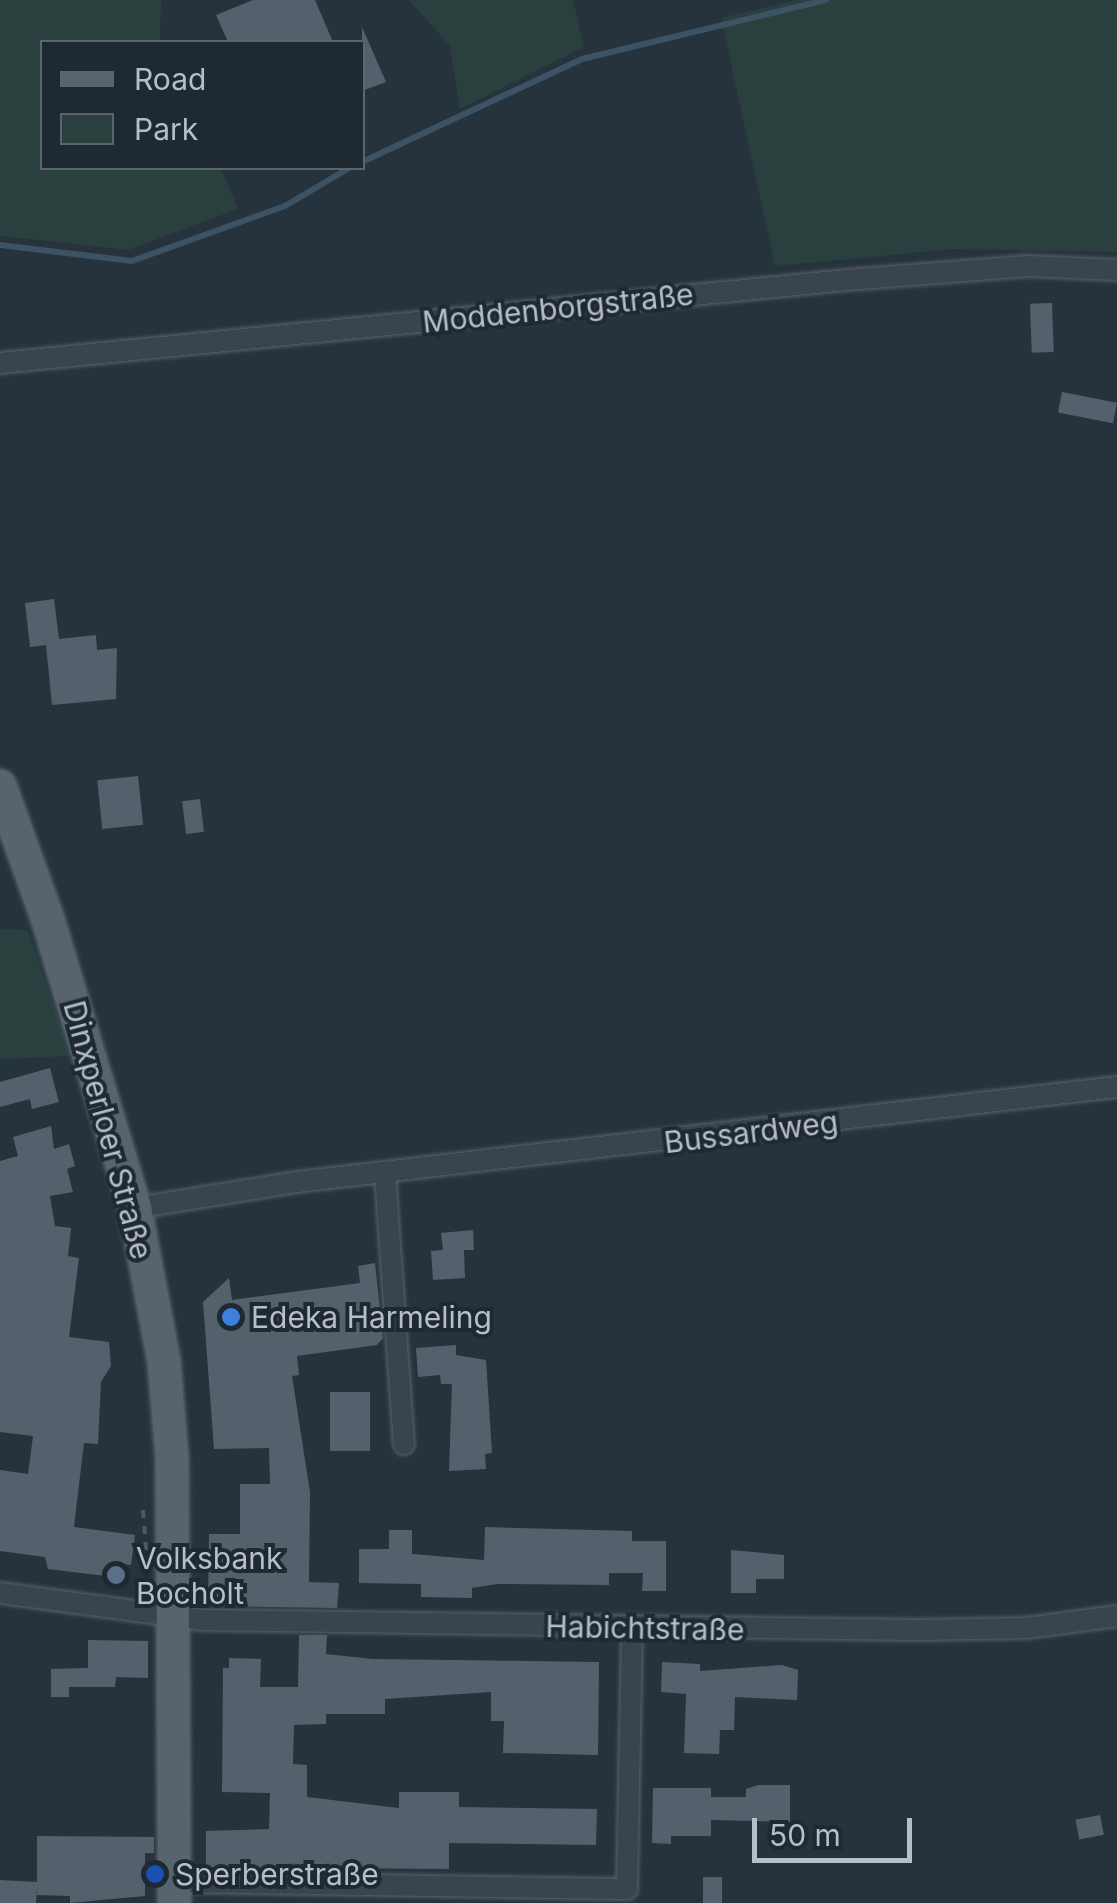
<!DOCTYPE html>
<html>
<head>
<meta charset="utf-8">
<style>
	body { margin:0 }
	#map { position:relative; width:1117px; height:1903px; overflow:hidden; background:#26333d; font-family:Inter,sans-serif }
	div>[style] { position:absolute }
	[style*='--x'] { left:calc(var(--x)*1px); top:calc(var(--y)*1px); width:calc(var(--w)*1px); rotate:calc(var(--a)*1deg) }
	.green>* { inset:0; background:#29403f }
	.stream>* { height:6px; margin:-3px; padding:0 3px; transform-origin:3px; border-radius:3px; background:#3c5365 }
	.building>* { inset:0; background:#54616d; transform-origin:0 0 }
	.path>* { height:4px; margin-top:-2px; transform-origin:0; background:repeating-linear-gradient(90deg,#485c5c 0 8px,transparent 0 16px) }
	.roads { filter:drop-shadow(0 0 2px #58626b) drop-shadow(0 0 2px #58626b) }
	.street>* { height:20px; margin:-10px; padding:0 10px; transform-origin:10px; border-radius:10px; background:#3a444d }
	.primary>* { height:32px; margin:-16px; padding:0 16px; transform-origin:16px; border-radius:16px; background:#58646d }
	.dots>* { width:28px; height:28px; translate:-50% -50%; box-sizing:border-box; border:5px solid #1f2932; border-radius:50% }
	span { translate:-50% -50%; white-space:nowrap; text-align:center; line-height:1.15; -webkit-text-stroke:8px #1f2932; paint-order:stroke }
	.street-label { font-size:30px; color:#b6bfc8 }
	.poi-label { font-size:30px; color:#b6bfc8 }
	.left { translate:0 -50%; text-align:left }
	.legend { position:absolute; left:40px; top:40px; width:325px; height:130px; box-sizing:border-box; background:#1f2932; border:2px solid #5b656e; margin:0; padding:12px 18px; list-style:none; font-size:30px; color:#b6bfc8 }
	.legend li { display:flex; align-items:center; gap:20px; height:50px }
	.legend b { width:50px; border:2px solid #5b656e }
	.scale { position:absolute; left:752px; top:1818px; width:160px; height:45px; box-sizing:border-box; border:5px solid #b6bfc8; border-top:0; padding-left:12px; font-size:30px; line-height:35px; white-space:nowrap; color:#b6bfc8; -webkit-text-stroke:8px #1f2932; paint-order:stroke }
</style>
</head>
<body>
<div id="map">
	<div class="green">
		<div style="clip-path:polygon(0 0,161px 0,160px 42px,42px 42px,42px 168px,221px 168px,238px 209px,128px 250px,0 236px)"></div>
		<div style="clip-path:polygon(409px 0,573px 0,584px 47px,460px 109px,450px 46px)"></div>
		<div style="clip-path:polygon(796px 0,1117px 0,1117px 252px,954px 249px,775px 266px,721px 18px)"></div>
		<div style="clip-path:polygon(0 929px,28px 930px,70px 1056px,0 1059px)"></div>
	</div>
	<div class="stream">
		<div style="--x:362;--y:162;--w:243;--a:-25.1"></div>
		<div style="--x:582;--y:59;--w:251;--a:-13.6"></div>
		<div style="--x:0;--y:245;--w:133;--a:6.9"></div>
		<div style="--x:132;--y:261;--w:163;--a:-19.8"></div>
		<div style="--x:285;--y:206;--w:74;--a:-30.7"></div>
	</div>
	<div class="building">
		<div style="clip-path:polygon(253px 0,315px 0,333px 42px,228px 42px,216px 15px)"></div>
		<div style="clip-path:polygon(362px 27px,386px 82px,362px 91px)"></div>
		<div style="left:1052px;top:303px;width:49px;height:22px;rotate:88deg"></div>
		<div style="left:1062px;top:392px;width:56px;height:21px;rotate:11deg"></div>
		<div style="clip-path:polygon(54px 599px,59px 639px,96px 635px,97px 650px,117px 648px,116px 699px,52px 705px,46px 645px,30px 647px,25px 603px)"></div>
		<div style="left:138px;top:776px;width:49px;height:41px;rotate:84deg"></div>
		<div style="left:200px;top:799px;width:33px;height:18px;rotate:83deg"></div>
		<div style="clip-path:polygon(50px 1068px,59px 1102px,32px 1109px,30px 1099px,0 1107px,0 1082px)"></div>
		<div style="clip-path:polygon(51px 1126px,54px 1149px,69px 1144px,75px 1166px,67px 1169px,73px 1192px,50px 1196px,55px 1226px,71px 1228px,68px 1256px,79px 1258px,69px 1337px,109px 1342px,111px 1366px,101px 1382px,98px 1444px,84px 1443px,74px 1527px,135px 1535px,131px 1565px,115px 1563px,114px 1577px,48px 1569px,45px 1557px,0 1551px,0 1470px,28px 1474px,33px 1436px,0 1432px,0 1161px,18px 1156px,13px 1137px)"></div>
		<div style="clip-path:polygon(473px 1230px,474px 1250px,464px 1250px,465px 1278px,433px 1280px,431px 1251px,443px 1250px,441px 1233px)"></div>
		<div style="clip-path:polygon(375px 1263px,383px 1338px,377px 1345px,297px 1356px,299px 1375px,292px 1376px,310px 1492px,309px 1582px,339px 1583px,337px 1608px,208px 1606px,209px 1534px,240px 1534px,240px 1484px,270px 1484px,269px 1448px,214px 1449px,203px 1302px,229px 1278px,232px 1300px,360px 1283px,358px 1266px)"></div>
		<div style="clip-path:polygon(456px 1345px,456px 1355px,486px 1360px,492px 1453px,485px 1454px,486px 1469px,449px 1471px,452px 1384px,441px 1384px,440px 1375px,418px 1377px,416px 1348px)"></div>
		<div style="left:330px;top:1392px;width:40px;height:59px"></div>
		<div style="clip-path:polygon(485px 1527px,632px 1531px,632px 1541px,666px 1541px,666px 1591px,642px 1591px,643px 1573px,609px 1573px,609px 1585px,497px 1584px,472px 1588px,472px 1598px,421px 1597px,421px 1584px,359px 1583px,359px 1549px,389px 1549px,389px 1530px,412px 1530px,412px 1554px,484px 1560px)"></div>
		<div style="clip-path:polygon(731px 1550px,784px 1555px,784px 1579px,756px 1579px,756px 1593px,731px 1593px)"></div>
		<div style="clip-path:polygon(299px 1635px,327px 1635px,326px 1654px,372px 1659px,599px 1662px,598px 1755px,503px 1753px,504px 1721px,491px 1721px,491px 1692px,385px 1699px,385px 1714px,326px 1714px,326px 1724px,294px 1725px,293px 1764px,307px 1765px,307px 1797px,399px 1808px,399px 1792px,459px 1792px,459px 1807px,597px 1809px,596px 1845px,449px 1843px,449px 1869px,206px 1867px,206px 1831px,269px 1829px,270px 1793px,222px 1792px,223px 1668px,229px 1668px,229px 1658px,261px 1659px,260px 1687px,298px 1687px)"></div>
		<div style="clip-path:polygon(88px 1640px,148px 1641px,148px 1678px,116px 1677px,115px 1687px,69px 1687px,69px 1697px,51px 1697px,51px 1669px,88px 1668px)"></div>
		<div style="clip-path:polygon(662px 1662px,700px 1664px,700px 1671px,782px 1665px,798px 1670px,797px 1700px,735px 1697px,734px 1730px,720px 1730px,719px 1754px,684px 1753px,686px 1694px,661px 1692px)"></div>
		<div style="clip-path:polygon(758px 1785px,790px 1785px,790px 1822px,711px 1820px,711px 1836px,671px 1836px,671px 1844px,652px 1843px,653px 1788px,711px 1788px,711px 1797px,746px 1797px,746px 1789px)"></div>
		<div style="left:1100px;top:1815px;width:20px;height:25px;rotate:79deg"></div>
		<div style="clip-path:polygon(37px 1836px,154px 1837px,154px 1853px,145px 1853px,145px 1896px,70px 1903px,70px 1896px,37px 1895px,37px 1888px,36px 1903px,0 1903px,0 1880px,37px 1882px)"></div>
		<div style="left:703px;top:1877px;width:19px;height:26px"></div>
	</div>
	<div class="path">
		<div style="--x:143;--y:1510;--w:53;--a:85.7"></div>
	</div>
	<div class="roads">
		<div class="street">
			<div style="--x:0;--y:363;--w:850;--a:-5.6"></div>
			<div style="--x:846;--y:280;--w:183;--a:-4.4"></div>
			<div style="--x:1028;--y:266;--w:89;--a:2.6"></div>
			<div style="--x:385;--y:1174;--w:271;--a:86"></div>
			<div style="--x:135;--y:1208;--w:164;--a:-9.1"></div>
			<div style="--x:297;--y:1182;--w:825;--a:-6.61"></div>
			<div style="--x:0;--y:1593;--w:205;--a:7.6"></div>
			<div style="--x:203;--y:1620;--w:714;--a:0.8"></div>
			<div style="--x:917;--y:1630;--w:110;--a:-1"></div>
			<div style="--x:1027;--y:1628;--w:91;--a:-7.6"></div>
			<div style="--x:174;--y:1882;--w:453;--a:0.9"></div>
			<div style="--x:627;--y:1889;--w:261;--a:-88.9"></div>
		</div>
		<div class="primary">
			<div style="--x:0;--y:786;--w:142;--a:70.3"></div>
			<div style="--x:48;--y:920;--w:301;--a:73.2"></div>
			<div style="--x:135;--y:1208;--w:157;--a:79.3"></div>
			<div style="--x:164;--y:1362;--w:95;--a:85.2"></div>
			<div style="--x:172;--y:1457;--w:446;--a:89.7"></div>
		</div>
	</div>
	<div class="dots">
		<div style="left:231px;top:1317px;background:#3f7fe0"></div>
		<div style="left:116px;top:1575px;background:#5c6f8a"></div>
		<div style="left:155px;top:1874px;background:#1a4fb4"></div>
	</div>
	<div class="street-label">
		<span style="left:558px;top:308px;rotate:-6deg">Moddenborgstraße</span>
		<span style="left:108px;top:1130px;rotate:75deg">Dinxperloer Straße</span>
		<span style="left:751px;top:1132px;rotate:-7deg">Bussardweg</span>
		<span style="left:645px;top:1628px;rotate:1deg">Habichtstraße</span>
	</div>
	<div class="poi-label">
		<span class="left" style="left:251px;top:1317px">Edeka Harmeling</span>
		<span class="left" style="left:136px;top:1575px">Volksbank<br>Bocholt</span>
		<span class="left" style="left:175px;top:1874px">Sperberstraße</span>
	</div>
	<ul class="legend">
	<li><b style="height:12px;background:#58646d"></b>Road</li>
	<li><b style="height:28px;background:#29403f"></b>Park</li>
	</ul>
	<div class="scale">50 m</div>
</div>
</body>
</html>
